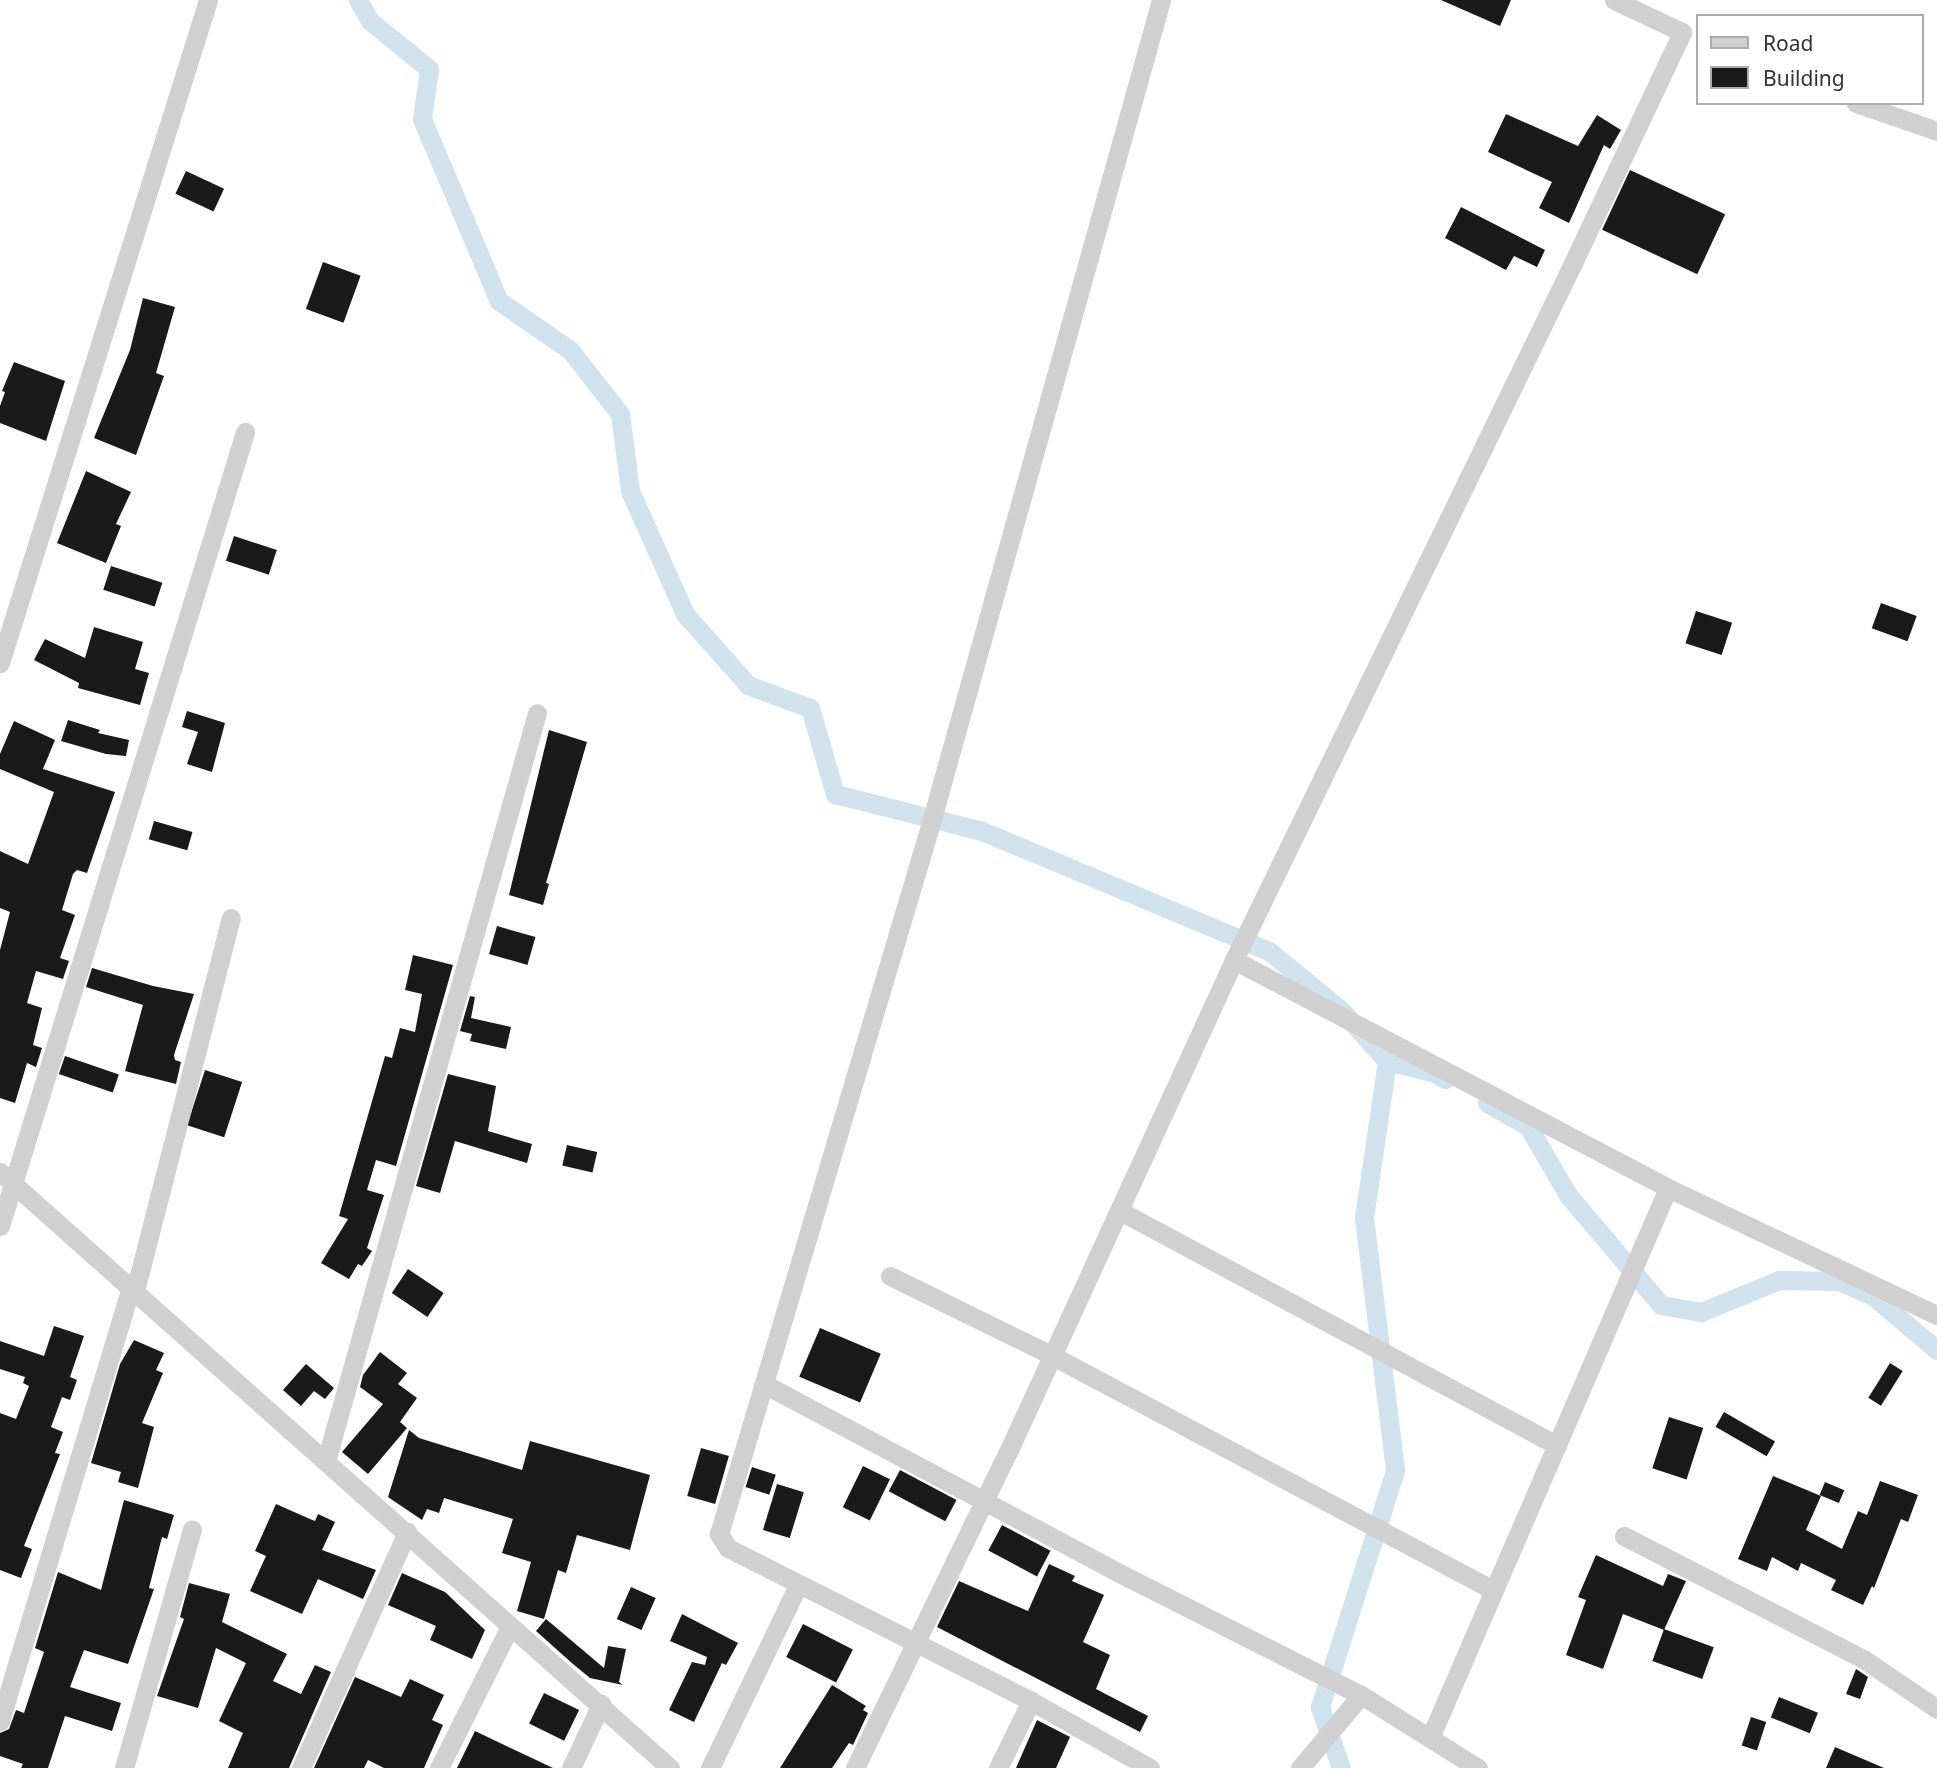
<!DOCTYPE html>
<html>
<head>
<meta charset="utf-8">
<style>
	body { margin:0 }
	#map { position:relative; width:1937px; height:1768px; overflow:hidden; background:#fff; font-family:"Noto Sans",sans-serif }
	div>[style] { position:absolute }
	[style*='--x'] { left:calc(var(--x)*1px); top:calc(var(--y)*1px); width:calc(var(--w)*1px); rotate:calc(var(--a)*1deg) }
	.canal>* { height:19px; margin:-9.5px; padding:0 9.5px; transform-origin:9.5px; border-radius:9.5px; background:#cfe2ee }
	.building>* { inset:0; background:#1a1a1a; transform-origin:0 0 }
	.street>* { height:19px; margin:-9.5px; padding:0 9.5px; transform-origin:9.5px; border-radius:9.5px; background:#d0d0d0 }
	span { translate:-50% -50%; white-space:nowrap; text-align:center; line-height:1.15; -webkit-text-stroke:7px #fff; paint-order:stroke }
	.legend { position:absolute; left:1696px; top:14px; width:228px; height:91px; box-sizing:border-box; background:#fff; border:2px solid #adadad; margin:0; padding:9px 12px; list-style:none; font-size:21px; color:#333 }
	.legend li { display:flex; align-items:center; gap:14px; height:35px }
	.legend b { width:35px; border:2px solid #adadad }
</style>
</head>
<body>
<div id="map">
	<div class="canal">
		<div style="--x:358;--y:0;--w:24;--a:60"></div>
		<div style="--x:370;--y:21;--w:76;--a:39.1"></div>
		<div style="--x:429;--y:69;--w:50;--a:98"></div>
		<div style="--x:422;--y:119;--w:198;--a:67.1"></div>
		<div style="--x:499;--y:301;--w:86;--a:34.6"></div>
		<div style="--x:570;--y:350;--w:81;--a:52"></div>
		<div style="--x:620;--y:414;--w:78;--a:82.6"></div>
		<div style="--x:630;--y:491;--w:135;--a:65.9"></div>
		<div style="--x:685;--y:614;--w:95;--a:48.4"></div>
		<div style="--x:748;--y:685;--w:66;--a:20.4"></div>
		<div style="--x:810;--y:708;--w:90;--a:73.8"></div>
		<div style="--x:835;--y:794;--w:152;--a:14.1"></div>
		<div style="--x:982;--y:831;--w:311;--a:22.7"></div>
		<div style="--x:1269;--y:951;--w:94;--a:39.4"></div>
		<div style="--x:1342;--y:1011;--w:67;--a:48"></div>
		<div style="--x:1387;--y:1061;--w:49;--a:14"></div>
		<div style="--x:1435;--y:1073;--w:12;--a:31"></div>
		<div style="--x:1487;--y:1103;--w:47;--a:29.3"></div>
		<div style="--x:1528;--y:1126;--w:80;--a:59.9"></div>
		<div style="--x:1568;--y:1195;--w:144;--a:49.8"></div>
		<div style="--x:1661;--y:1305;--w:41;--a:9.9"></div>
		<div style="--x:1701;--y:1312;--w:84;--a:-22.3"></div>
		<div style="--x:1779;--y:1280;--w:60;--a:1"></div>
		<div style="--x:1839;--y:1281;--w:37;--a:24"></div>
		<div style="--x:1873;--y:1296;--w:84;--a:40.2"></div>
		<div style="--x:1341;--y:1768;--w:65;--a:-109"></div>
		<div style="--x:1320;--y:1707;--w:249;--a:-72.4"></div>
		<div style="--x:1395;--y:1470;--w:255;--a:-97"></div>
		<div style="--x:1364;--y:1217;--w:158;--a:-81.6"></div>
	</div>
	<div class="building">
		<div style="clip-path:polygon(1441px 0,1511px 0,1500px 26px)"></div>
		<div style="clip-path:polygon(1506px 114px,1578px 146px,1597px 115px,1621px 130px,1610px 149px,1604px 145px,1569px 223px,1539px 208px,1552px 182px,1488px 152px)"></div>
		<div style="left:1630px;top:170px;width:105px;height:66px;rotate:25deg"></div>
		<div style="left:186px;top:171px;width:42px;height:25px;rotate:25deg"></div>
		<div style="clip-path:polygon(1461px 207px,1545px 250px,1537px 267px,1514px 256px,1506px 270px,1445px 238px)"></div>
		<div style="left:323px;top:262px;width:40px;height:50px;rotate:20deg"></div>
		<div style="clip-path:polygon(143px 298px,175px 307px,156px 373px,164px 376px,136px 455px,94px 438px,130px 350px)"></div>
		<div style="clip-path:polygon(14px 362px,65px 381px,46px 441px,0 423px,0 406px,5px 392px,2px 391px)"></div>
		<div style="clip-path:polygon(86px 471px,131px 492px,116px 524px,121px 526px,106px 563px,57px 543px)"></div>
		<div style="left:234px;top:536px;width:45px;height:26px;rotate:18deg"></div>
		<div style="left:111px;top:566px;width:54px;height:25px;rotate:18deg"></div>
		<div style="left:1881px;top:603px;width:38px;height:27px;rotate:20deg"></div>
		<div style="left:1696px;top:611px;width:38px;height:34px;rotate:18deg"></div>
		<div style="clip-path:polygon(94px 627px,143px 642px,135px 669px,149px 673px,140px 705px,78px 688px,79px 683px,34px 660px,45px 639px,85px 658px)"></div>
		<div style="clip-path:polygon(187px 711px,225px 723px,212px 772px,187px 764px,198px 732px,182px 727px)"></div>
		<div style="clip-path:polygon(68px 720px,100px 730px,98px 733px,129px 740px,126px 756px,106px 754px,61px 741px)"></div>
		<div style="clip-path:polygon(14px 721px,55px 740px,43px 769px,115px 792px,87px 873px,77px 870px,73px 874px,62px 910px,75px 915px,60px 958px,69px 961px,63px 979px,36px 971px,27px 1003px,42px 1008px,33px 1045px,42px 1048px,36px 1067px,27px 1063px,15px 1103px,0 1098px,0 950px,10px 912px,0 908px,0 851px,28px 864px,54px 792px,0 769px,0 754px)"></div>
		<div style="clip-path:polygon(549px 730px,587px 742px,546px 883px,549px 884px,543px 905px,509px 895px)"></div>
		<div style="left:154px;top:821px;width:40px;height:19px;rotate:16deg"></div>
		<div style="left:497px;top:926px;width:40px;height:29px;rotate:16deg"></div>
		<div style="clip-path:polygon(413px 955px,453px 965px,396px 1166px,376px 1160px,367px 1190px,384px 1195px,367px 1248px,372px 1251px,362px 1266px,358px 1264px,349px 1279px,321px 1263px,348px 1219px,339px 1216px,385px 1056px,392px 1058px,400px 1028px,415px 1032px,422px 994px,405px 990px)"></div>
		<div style="clip-path:polygon(92px 968px,153px 986px,194px 994px,174px 1055px,175px 1060px,181px 1062px,176px 1084px,125px 1071px,143px 1005px,86px 987px)"></div>
		<div style="clip-path:polygon(470px 996px,475px 997px,471px 1018px,511px 1027px,506px 1049px,470px 1041px,472px 1034px,460px 1031px)"></div>
		<div style="left:65px;top:1056px;width:57px;height:19px;rotate:19deg"></div>
		<div style="left:205px;top:1070px;width:39px;height:58px;rotate:18deg"></div>
		<div style="clip-path:polygon(448px 1074px,496px 1086px,488px 1131px,532px 1144px,527px 1163px,455px 1141px,440px 1193px,416px 1186px)"></div>
		<div style="left:567px;top:1145px;width:31px;height:21px;rotate:13deg"></div>
		<div style="left:408px;top:1269px;width:43px;height:29px;rotate:34deg"></div>
		<div style="clip-path:polygon(54px 1326px,84px 1336px,70px 1377px,77px 1380px,70px 1400px,62px 1397px,51px 1427px,63px 1432px,55px 1453px,60px 1454px,24px 1546px,32px 1549px,21px 1578px,0 1570px,0 1413px,16px 1419px,29px 1386px,23px 1383px,25px 1377px,0 1369px,0 1341px,44px 1356px)"></div>
		<div style="left:820px;top:1328px;width:66px;height:53px;rotate:23deg"></div>
		<div style="clip-path:polygon(134px 1340px,164px 1353px,156px 1370px,163px 1373px,142px 1423px,154px 1427px,138px 1488px,118px 1482px,121px 1472px,91px 1463px,120px 1364px)"></div>
		<div style="clip-path:polygon(380px 1352px,407px 1373px,398px 1384px,417px 1398px,400px 1422px,407px 1428px,368px 1474px,342px 1452px,383px 1404px,360px 1387px,363px 1375px)"></div>
		<div style="left:1890px;top:1363px;width:15px;height:41px;rotate:32deg"></div>
		<div style="clip-path:polygon(306px 1364px,334px 1388px,325px 1399px,314px 1391px,301px 1406px,283px 1390px)"></div>
		<div style="left:1724px;top:1412px;width:59px;height:17px;rotate:30deg"></div>
		<div style="left:1669px;top:1417px;width:36px;height:54px;rotate:18deg"></div>
		<div style="clip-path:polygon(409px 1430px,419px 1438px,522px 1470px,530px 1441px,650px 1475px,630px 1550px,577px 1535px,566px 1573px,558px 1570px,544px 1619px,517px 1611px,531px 1562px,502px 1553px,513px 1519px,444px 1498px,439px 1513px,427px 1509px,422px 1520px,388px 1497px)"></div>
		<div style="left:701px;top:1448px;width:29px;height:50px;rotate:16deg"></div>
		<div style="left:863px;top:1466px;width:30px;height:46px;rotate:26deg"></div>
		<div style="left:752px;top:1467px;width:25px;height:21px;rotate:18deg"></div>
		<div style="left:900px;top:1470px;width:64px;height:24px;rotate:28deg"></div>
		<div style="clip-path:polygon(1773px 1476px,1821px 1496px,1806px 1530px,1842px 1549px,1858px 1511px,1867px 1515px,1880px 1481px,1918px 1495px,1908px 1522px,1901px 1519px,1874px 1588px,1872px 1586px,1863px 1605px,1831px 1590px,1836px 1580px,1801px 1563px,1798px 1571px,1772px 1557px,1767px 1571px,1738px 1559px)"></div>
		<div style="left:1825px;top:1482px;width:21px;height:14px;rotate:23deg"></div>
		<div style="left:777px;top:1484px;width:28px;height:48px;rotate:17deg"></div>
		<div style="clip-path:polygon(124px 1500px,174px 1515px,167px 1539px,162px 1537px,149px 1588px,154px 1589px,128px 1664px,84px 1650px,70px 1687px,121px 1703px,112px 1731px,65px 1716px,48px 1768px,21px 1768px,23px 1764px,0 1756px,0 1733px,9px 1729px,16px 1710px,24px 1713px,44px 1652px,35px 1648px,58px 1572px,101px 1590px)"></div>
		<div style="clip-path:polygon(276px 1504px,310px 1519px,315px 1521px,318px 1514px,335px 1522px,322px 1550px,376px 1570px,363px 1599px,318px 1579px,302px 1614px,250px 1591px,266px 1556px,255px 1551px)"></div>
		<div style="left:1002px;top:1525px;width:55px;height:29px;rotate:28deg"></div>
		<div style="clip-path:polygon(1596px 1555px,1663px 1586px,1668px 1574px,1686px 1581px,1664px 1630px,1623px 1614px,1603px 1669px,1566px 1655px,1586px 1600px,1578px 1597px)"></div>
		<div style="clip-path:polygon(1049px 1564px,1075px 1576px,1072px 1581px,1104px 1595px,1083px 1642px,1110px 1655px,1096px 1689px,1148px 1716px,1140px 1732px,937px 1627px,959px 1581px,1028px 1611px)"></div>
		<div style="clip-path:polygon(402px 1573px,445px 1592px,485px 1630px,472px 1659px,430px 1640px,436px 1626px,388px 1605px)"></div>
		<div style="clip-path:polygon(189px 1583px,230px 1594px,222px 1622px,287px 1654px,273px 1681px,301px 1694px,315px 1665px,331px 1672px,289px 1768px,228px 1768px,243px 1733px,219px 1721px,246px 1663px,216px 1648px,198px 1708px,157px 1696px,184px 1619px,180px 1617px)"></div>
		<div style="left:631px;top:1587px;width:27px;height:35px;rotate:24deg"></div>
		<div style="clip-path:polygon(682px 1614px,738px 1643px,726px 1665px,722px 1663px,694px 1722px,669px 1710px,692px 1662px,705px 1665px,707px 1657px,670px 1641px)"></div>
		<div style="clip-path:polygon(546px 1619px,604px 1668px,608px 1646px,626px 1649px,619px 1682px,623px 1685px,590px 1678px,573px 1664px,536px 1631px)"></div>
		<div style="left:803px;top:1624px;width:56px;height:37px;rotate:27deg"></div>
		<div style="left:1664px;top:1629px;width:53px;height:34px;rotate:20deg"></div>
		<div style="clip-path:polygon(1856px 1669px,1868px 1677px,1860px 1699px,1846px 1694px)"></div>
		<div style="clip-path:polygon(355px 1677px,401px 1697px,410px 1679px,444px 1695px,432px 1720px,443px 1725px,424px 1768px,384px 1768px,368px 1760px,364px 1768px,314px 1768px)"></div>
		<div style="clip-path:polygon(832px 1685px,866px 1706px,863px 1710px,868px 1713px,853px 1745px,849px 1743px,832px 1768px,780px 1768px)"></div>
		<div style="left:544px;top:1693px;width:39px;height:34px;rotate:26deg"></div>
		<div style="left:1779px;top:1697px;width:42px;height:22px;rotate:22deg"></div>
		<div style="left:1751px;top:1717px;width:16px;height:30px;rotate:18deg"></div>
		<div style="clip-path:polygon(1037px 1720px,1070px 1737px,1056px 1768px,1016px 1768px)"></div>
		<div style="clip-path:polygon(475px 1731px,517px 1751px,553px 1768px,457px 1768px)"></div>
		<div style="clip-path:polygon(1835px 1747px,1884px 1768px,1826px 1768px)"></div>
	</div>
	<div class="street">
		<div style="--x:1856;--y:103;--w:86;--a:19.1"></div>
		<div style="--x:0;--y:663;--w:695;--a:-72.58"></div>
		<div style="--x:1234;--y:960;--w:490;--a:27.7"></div>
		<div style="--x:1668;--y:1188;--w:297;--a:25.3"></div>
		<div style="--x:0;--y:1172;--w:897;--a:41.65"></div>
		<div style="--x:1120;--y:1211;--w:496;--a:28.2"></div>
		<div style="--x:0;--y:1226;--w:831;--a:-72.85"></div>
		<div style="--x:890;--y:1276;--w:179;--a:26.1"></div>
		<div style="--x:1051;--y:1355;--w:501;--a:28"></div>
		<div style="--x:135;--y:1291;--w:385;--a:-75.6"></div>
		<div style="--x:764;--y:1384;--w:416;--a:28"></div>
		<div style="--x:1131;--y:1579;--w:258;--a:26.8"></div>
		<div style="--x:1361;--y:1695;--w:138;--a:32"></div>
		<div style="--x:326;--y:1461;--w:777;--a:-74.25"></div>
		<div style="--x:1624;--y:1536;--w:271;--a:27.2"></div>
		<div style="--x:1865;--y:1660;--w:87;--a:34.2"></div>
		<div style="--x:0;--y:1721;--w:453;--a:-73.2"></div>
		<div style="--x:1430;--y:1738;--w:599;--a:-66.6"></div>
		<div style="--x:124;--y:1768;--w:248;--a:-74.1"></div>
		<div style="--x:301;--y:1768;--w:259;--a:-65.8"></div>
		<div style="--x:439;--y:1768;--w:159;--a:-63.4"></div>
		<div style="--x:571;--y:1768;--w:71;--a:-64.9"></div>
		<div style="--x:710;--y:1768;--w:203;--a:-64.3"></div>
		<div style="--x:855;--y:1768;--w:351;--a:-64.2"></div>
		<div style="--x:1008;--y:1452;--w:541;--a:-65.33"></div>
		<div style="--x:1234;--y:960;--w:775;--a:-64.06"></div>
		<div style="--x:1573;--y:263;--w:255;--a:-64.7"></div>
		<div style="--x:1682;--y:32;--w:75;--a:-154.8"></div>
		<div style="--x:998;--y:1768;--w:75;--a:-63.8"></div>
		<div style="--x:1150;--y:1768;--w:137;--a:-150.6"></div>
		<div style="--x:1031;--y:1701;--w:339;--a:-153.2"></div>
		<div style="--x:728;--y:1548;--w:17;--a:-123"></div>
		<div style="--x:719;--y:1534;--w:731;--a:-73.4"></div>
		<div style="--x:928;--y:833;--w:865;--a:-74.37"></div>
		<div style="--x:1300;--y:1768;--w:95;--a:-50.1"></div>
	</div>
	<ul class="legend">
	<li><b style="height:9px;background:#d0d0d0"></b>Road</li>
	<li><b style="height:19px;background:#1a1a1a"></b>Building</li>
	</ul>
</div>
</body>
</html>
